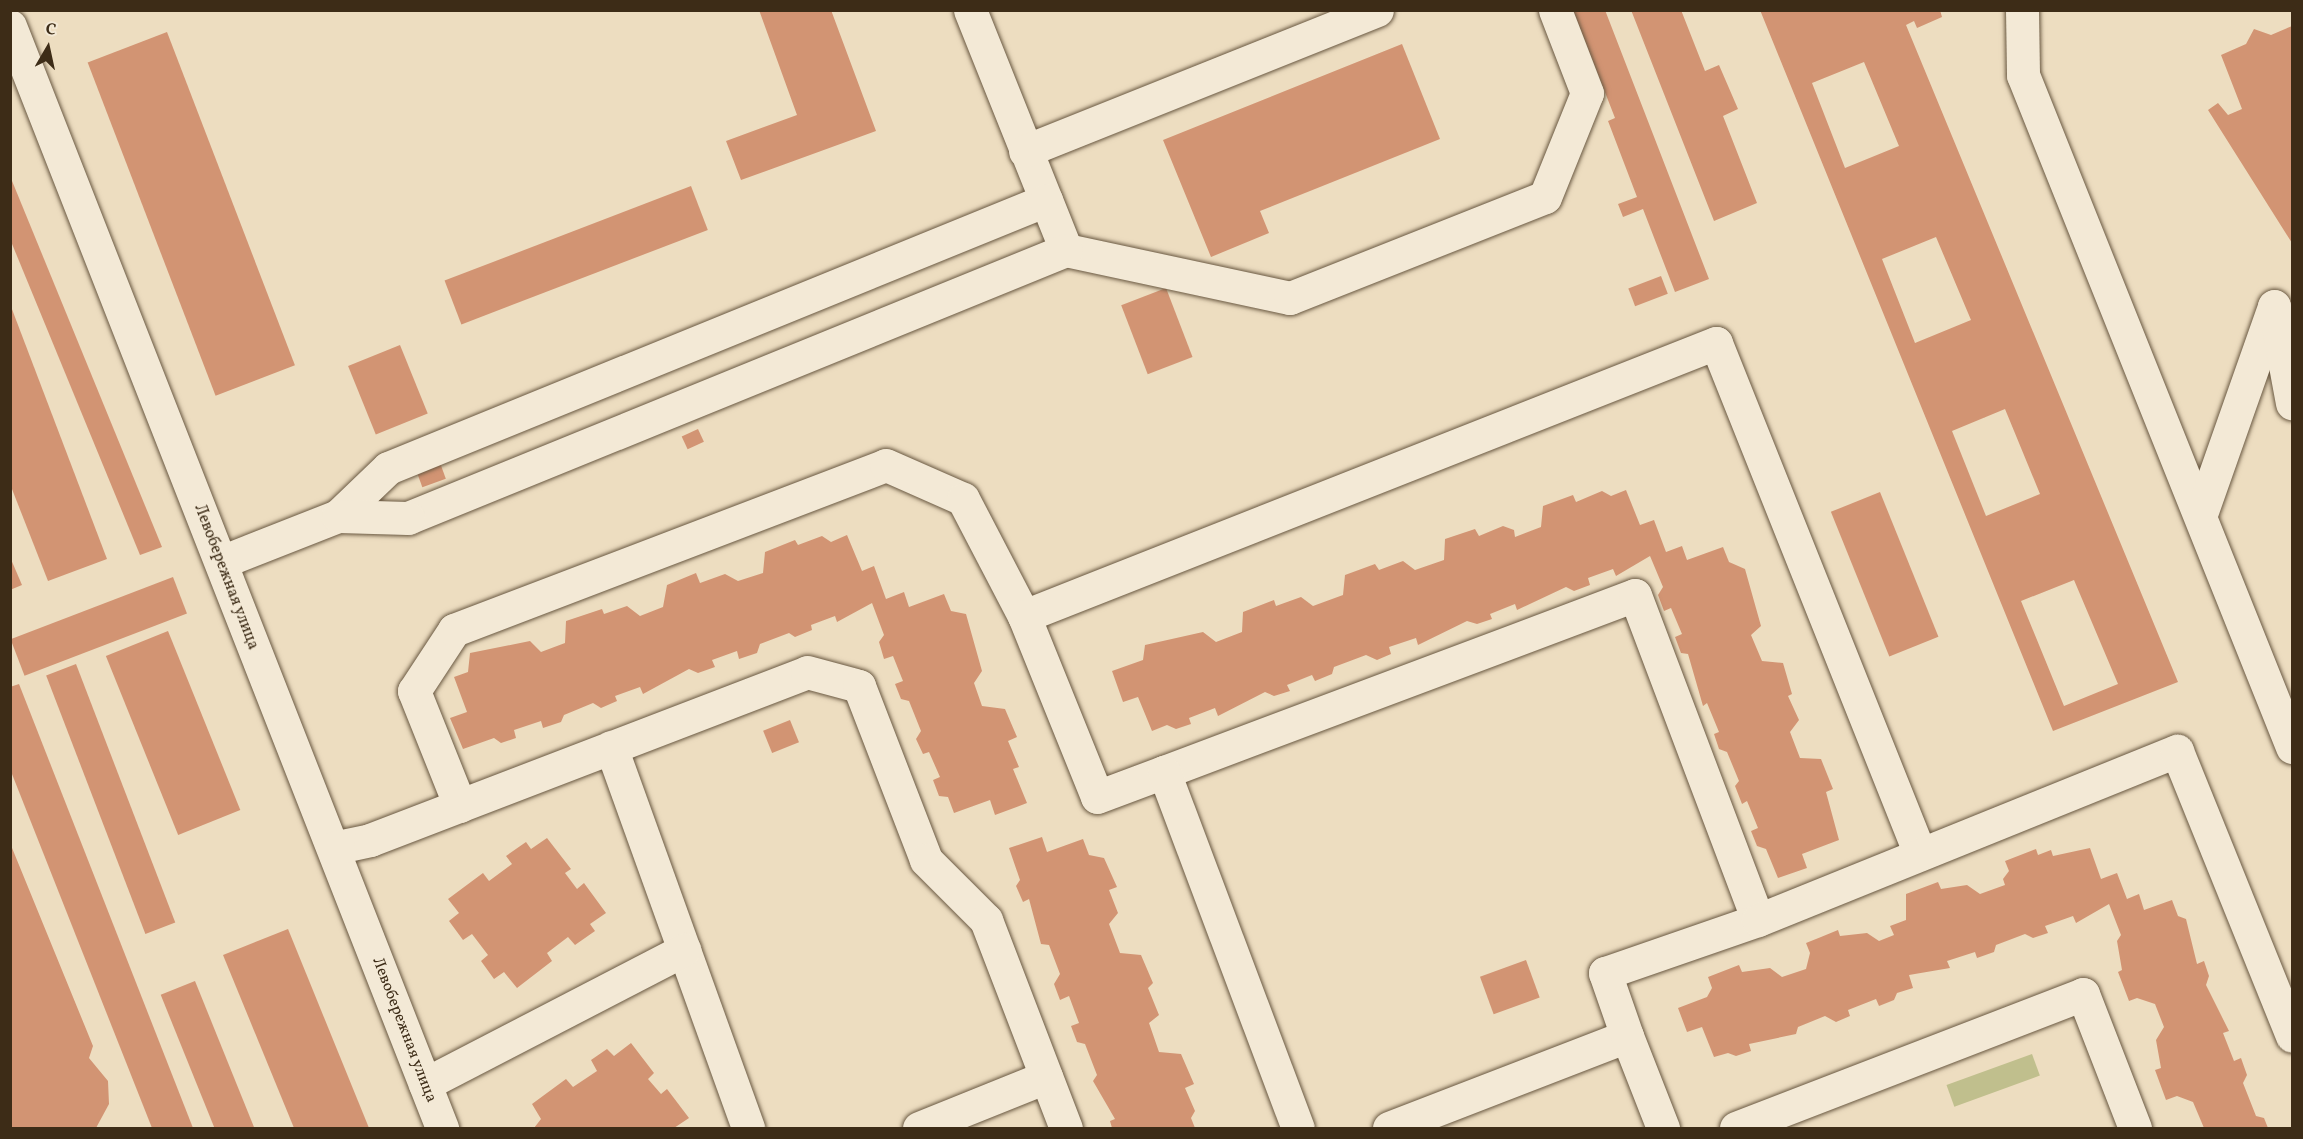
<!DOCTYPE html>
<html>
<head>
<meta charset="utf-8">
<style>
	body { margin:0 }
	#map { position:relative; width:2303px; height:1139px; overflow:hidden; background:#edddc0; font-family:Vollkorn,serif }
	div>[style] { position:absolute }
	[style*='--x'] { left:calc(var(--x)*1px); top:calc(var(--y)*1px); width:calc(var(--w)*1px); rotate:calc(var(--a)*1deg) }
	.green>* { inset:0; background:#c0bf8d; transform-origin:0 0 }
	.building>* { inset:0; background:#d29473; transform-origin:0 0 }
	.roads { filter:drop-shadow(0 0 2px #695841) drop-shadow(0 0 2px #695841) }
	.minor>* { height:33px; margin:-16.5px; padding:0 16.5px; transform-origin:16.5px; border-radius:16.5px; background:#f3e9d6 }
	span { translate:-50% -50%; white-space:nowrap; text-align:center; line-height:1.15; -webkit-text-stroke:5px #f3e9d6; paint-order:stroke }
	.street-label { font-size:16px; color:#3d2c17 }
	.frame { position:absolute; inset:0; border:12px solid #3d2c17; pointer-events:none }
	.north { position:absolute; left:18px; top:18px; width:60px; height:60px; -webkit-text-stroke:4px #f3e9d6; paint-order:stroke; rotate:9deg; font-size:16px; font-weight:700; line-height:24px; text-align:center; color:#3d2c17 }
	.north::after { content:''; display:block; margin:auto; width:21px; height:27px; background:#3d2c17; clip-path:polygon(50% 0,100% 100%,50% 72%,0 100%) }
</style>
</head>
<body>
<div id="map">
	<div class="green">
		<div style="left:2032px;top:1054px;width:23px;height:91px;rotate:70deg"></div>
	</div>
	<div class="building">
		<div style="clip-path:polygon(759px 10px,831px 10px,876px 131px,741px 180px,726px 141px,797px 115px)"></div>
		<div style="clip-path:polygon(1573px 10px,1605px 10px,1709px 279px,1675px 292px,1643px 209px,1623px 217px,1618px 204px,1637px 197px,1608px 121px,1615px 118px)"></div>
		<div style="clip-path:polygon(1631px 10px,1681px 10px,1705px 71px,1719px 65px,1738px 109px,1723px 116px,1757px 203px,1714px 221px)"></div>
		<div style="clip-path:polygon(evenodd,1760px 10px,1940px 10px,1942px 17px,1917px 28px,1914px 21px,1906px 25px,2178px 682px,2053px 731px,1760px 10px,1864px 62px,1899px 146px,1845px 168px,1812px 83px,1864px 62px,1760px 10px,1936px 237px,1971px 320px,1915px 343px,1882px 259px,1936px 237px,1760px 10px,2005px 409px,2040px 494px,1986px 516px,1952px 431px,2005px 409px,1760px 10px,2074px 580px,2118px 684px,2064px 706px,2021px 601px,2074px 580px)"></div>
		<div style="clip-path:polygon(2292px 26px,2292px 243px,2208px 110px,2218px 103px,2228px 115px,2242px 109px,2221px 55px,2246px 44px,2254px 29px,2271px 35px)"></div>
		<div style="left:167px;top:32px;width:357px;height:85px;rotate:69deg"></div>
		<div style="clip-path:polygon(1402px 44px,1440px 139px,1260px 211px,1269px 233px,1211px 257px,1163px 140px)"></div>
		<div style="clip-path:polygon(10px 176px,162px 547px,140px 555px,10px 239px)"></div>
		<div style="left:691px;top:186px;width:47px;height:264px;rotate:69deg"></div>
		<div style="left:1661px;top:276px;width:19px;height:35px;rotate:69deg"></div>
		<div style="left:1166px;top:288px;width:74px;height:48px;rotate:69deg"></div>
		<div style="clip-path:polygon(10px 304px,107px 559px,48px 581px,10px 484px)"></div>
		<div style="left:400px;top:345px;width:74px;height:56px;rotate:68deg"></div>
		<div style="left:698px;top:429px;width:14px;height:18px;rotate:65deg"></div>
		<div style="left:439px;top:460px;width:20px;height:25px;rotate:70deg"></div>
		<div style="clip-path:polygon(1626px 490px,1640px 525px,1654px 520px,1666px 552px,1682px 546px,1687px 560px,1723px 547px,1729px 562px,1745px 569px,1761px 626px,1751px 635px,1762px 661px,1783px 663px,1792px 694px,1788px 696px,1799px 720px,1790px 732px,1800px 758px,1821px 759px,1833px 789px,1826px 792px,1839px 840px,1802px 854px,1807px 868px,1778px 878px,1766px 849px,1757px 846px,1751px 831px,1758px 828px,1747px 801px,1742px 804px,1735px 786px,1739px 781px,1727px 752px,1719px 749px,1714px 734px,1719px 732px,1707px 703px,1703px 706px,1688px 654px,1681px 653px,1675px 637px,1682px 634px,1671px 608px,1664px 611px,1658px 595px,1663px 587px,1650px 556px,1616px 576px,1613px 569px,1588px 578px,1590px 585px,1574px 591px,1566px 587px,1517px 610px,1515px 604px,1490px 614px,1492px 619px,1477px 624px,1467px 621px,1418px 645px,1416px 638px,1389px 647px,1391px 654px,1377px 660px,1366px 655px,1334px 667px,1332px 674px,1315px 681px,1312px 675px,1287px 685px,1290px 691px,1274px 696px,1265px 692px,1218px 716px,1215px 708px,1189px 718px,1191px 724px,1176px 729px,1167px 725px,1152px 731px,1138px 697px,1123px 702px,1112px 671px,1143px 660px,1145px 645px,1203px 632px,1216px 642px,1242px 632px,1243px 612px,1274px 600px,1276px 606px,1301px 597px,1313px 606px,1343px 595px,1345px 575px,1375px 564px,1379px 570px,1403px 561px,1415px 570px,1444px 560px,1445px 539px,1475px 529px,1479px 536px,1503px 526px,1514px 530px,1515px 537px,1541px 527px,1543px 506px,1573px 495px,1576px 502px,1602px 491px,1611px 496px)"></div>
		<div style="left:1880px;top:492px;width:156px;height:53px;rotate:68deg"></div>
		<div style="clip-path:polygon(847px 535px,862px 571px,874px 566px,886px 599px,904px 592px,909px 607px,944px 594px,951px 611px,966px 614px,982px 671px,974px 683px,982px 706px,1005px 709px,1017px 737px,1008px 741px,1019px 767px,1013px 769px,1027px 803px,995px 815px,990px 800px,954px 813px,948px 797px,939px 796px,933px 780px,940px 777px,929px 752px,923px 754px,916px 739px,921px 731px,909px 701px,901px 699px,895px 684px,903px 681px,893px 656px,884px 659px,879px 642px,884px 635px,872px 603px,837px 622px,835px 616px,811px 625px,812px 630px,795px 637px,789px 633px,760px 644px,757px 653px,739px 659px,737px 651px,712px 660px,715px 667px,698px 673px,689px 669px,643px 694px,640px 687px,615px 696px,617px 701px,601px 708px,593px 703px,564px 715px,561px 722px,543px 728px,541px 721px,514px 730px,516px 738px,501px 743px,494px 738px,463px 749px,450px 718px,467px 712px,454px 677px,468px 672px,470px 653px,530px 641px,541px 652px,565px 643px,566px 621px,602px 609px,604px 614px,627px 606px,640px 616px,663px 607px,667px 585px,696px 573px,700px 583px,725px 574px,738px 581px,763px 573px,765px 552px,795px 540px,798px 545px,822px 536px,831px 542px)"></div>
		<div style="clip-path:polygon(10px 557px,22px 585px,10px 590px)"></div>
		<div style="left:173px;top:577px;width:39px;height:174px;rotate:69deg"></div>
		<div style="left:168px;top:631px;width:193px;height:67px;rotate:68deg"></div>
		<div style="left:76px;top:664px;width:277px;height:32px;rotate:69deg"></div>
		<div style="clip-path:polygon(19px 684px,193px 1128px,152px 1128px,10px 769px,10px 687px)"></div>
		<div style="left:790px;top:720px;width:24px;height:29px;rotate:68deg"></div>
		<div style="clip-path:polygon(1042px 837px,1047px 852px,1083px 839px,1089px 855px,1104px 858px,1117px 887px,1109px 890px,1118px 913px,1109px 924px,1120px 953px,1141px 955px,1153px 983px,1148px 988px,1159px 1015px,1149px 1023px,1159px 1052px,1181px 1054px,1194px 1084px,1185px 1088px,1195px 1111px,1191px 1118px,1195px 1128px,1112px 1128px,1110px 1121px,1115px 1119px,1093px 1081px,1097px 1075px,1085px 1044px,1077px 1042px,1071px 1026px,1079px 1023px,1069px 996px,1060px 1000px,1054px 984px,1060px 974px,1049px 945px,1041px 944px,1029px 899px,1023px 902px,1016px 886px,1020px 880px,1009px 848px)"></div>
		<div style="clip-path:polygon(547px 838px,571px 869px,565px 873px,577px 889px,584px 883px,606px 913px,590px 924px,595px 931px,575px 945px,568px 937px,547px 953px,552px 961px,517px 988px,504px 972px,494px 979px,481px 961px,488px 955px,472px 934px,463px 940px,449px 921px,459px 913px,448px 899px,483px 873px,489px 881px,512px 864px,506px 856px,526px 842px,531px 849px)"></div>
		<div style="clip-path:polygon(10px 843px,93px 1046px,89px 1058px,108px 1081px,109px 1104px,96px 1128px,10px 1128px)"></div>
		<div style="clip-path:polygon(2090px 848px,2101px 879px,2117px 873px,2127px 899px,2139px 894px,2144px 910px,2172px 900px,2178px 916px,2186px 919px,2197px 964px,2204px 961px,2209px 976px,2206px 985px,2229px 1031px,2223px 1033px,2234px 1061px,2241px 1058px,2247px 1075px,2243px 1083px,2256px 1116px,2264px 1118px,2268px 1128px,2204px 1128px,2193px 1102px,2177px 1096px,2166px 1100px,2155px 1070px,2161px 1068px,2156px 1040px,2164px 1027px,2155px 1004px,2137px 998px,2129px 1001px,2118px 972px,2122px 970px,2117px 941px,2121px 935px,2109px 904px,2076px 923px,2073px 916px,2045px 926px,2048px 933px,2033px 938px,2025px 934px,1996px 945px,1994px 952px,1977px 958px,1975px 952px,1947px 961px,1950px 968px,1909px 975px,1913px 988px,1897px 993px,1894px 1000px,1879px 1006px,1876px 999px,1848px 1010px,1850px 1016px,1836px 1022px,1825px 1016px,1798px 1027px,1796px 1034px,1749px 1044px,1751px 1051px,1736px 1056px,1728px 1053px,1714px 1057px,1702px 1027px,1687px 1032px,1678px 1008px,1707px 997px,1712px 988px,1708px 977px,1739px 965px,1742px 972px,1770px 968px,1782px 977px,1806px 969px,1810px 953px,1806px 943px,1821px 937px,1838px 930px,1840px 936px,1867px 933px,1879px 941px,1894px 935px,1890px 926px,1906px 920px,1906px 894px,1938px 882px,1941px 889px,1967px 885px,1980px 894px,2005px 885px,2003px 879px,2009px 871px,2005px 861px,2036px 849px,2038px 855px,2051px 850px,2053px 856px)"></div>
		<div style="clip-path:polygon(288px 929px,369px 1128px,294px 1128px,223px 955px)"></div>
		<div style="left:1526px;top:960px;width:40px;height:49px;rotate:70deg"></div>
		<div style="left:195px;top:981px;width:159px;height:37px;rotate:68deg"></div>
		<div style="clip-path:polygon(631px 1043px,654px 1073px,648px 1079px,661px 1094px,667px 1089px,689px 1118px,674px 1128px,534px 1128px,541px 1119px,532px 1104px,566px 1079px,573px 1087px,597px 1071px,591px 1060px,607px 1049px,614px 1056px)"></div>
	</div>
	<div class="roads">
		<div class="minor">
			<div style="--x:970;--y:10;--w:205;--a:68.2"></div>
			<div style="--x:2022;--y:10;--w:65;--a:89.1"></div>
			<div style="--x:2023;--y:75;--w:724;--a:68.18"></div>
			<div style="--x:10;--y:26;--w:1184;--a:68.59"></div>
			<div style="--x:1025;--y:151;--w:379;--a:-21.8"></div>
			<div style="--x:1066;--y:250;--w:229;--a:12.1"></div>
			<div style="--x:1290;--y:298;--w:274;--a:-21.6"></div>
			<div style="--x:1545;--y:197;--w:112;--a:-68"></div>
			<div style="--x:1587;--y:93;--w:89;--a:-111.1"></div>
			<div style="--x:2202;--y:511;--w:217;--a:-70.6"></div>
			<div style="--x:2274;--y:306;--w:99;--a:79.5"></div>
			<div style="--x:221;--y:562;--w:126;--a:-21.5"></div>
			<div style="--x:338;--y:516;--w:69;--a:-43.8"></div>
			<div style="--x:388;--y:468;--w:710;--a:-22.16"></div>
			<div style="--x:1046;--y:200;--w:54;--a:68.2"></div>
			<div style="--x:1066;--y:250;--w:710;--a:157.84"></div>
			<div style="--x:408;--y:518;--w:70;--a:-178.4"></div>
			<div style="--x:1024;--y:616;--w:744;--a:-21.53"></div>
			<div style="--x:1716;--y:343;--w:550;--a:68.24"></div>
			<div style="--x:611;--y:747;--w:405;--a:70.2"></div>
			<div style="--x:1164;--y:772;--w:503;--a:-20.6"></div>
			<div style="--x:1635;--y:595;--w:347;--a:69.3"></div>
			<div style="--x:460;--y:806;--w:124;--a:-111.8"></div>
			<div style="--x:414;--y:691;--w:73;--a:-56.7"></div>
			<div style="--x:454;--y:630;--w:462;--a:-20.9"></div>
			<div style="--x:886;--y:465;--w:84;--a:23.8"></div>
			<div style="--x:963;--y:499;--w:132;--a:62.5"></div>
			<div style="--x:1024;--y:616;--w:195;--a:68"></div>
			<div style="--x:1097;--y:797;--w:72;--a:-20.5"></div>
			<div style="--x:1164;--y:772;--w:380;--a:69.4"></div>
			<div style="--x:333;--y:848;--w:38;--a:-12"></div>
			<div style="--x:370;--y:840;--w:468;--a:-21"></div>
			<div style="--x:807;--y:672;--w:54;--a:15.1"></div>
			<div style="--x:859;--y:686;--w:186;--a:68.9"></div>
			<div style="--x:926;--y:860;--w:85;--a:45"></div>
			<div style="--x:986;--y:920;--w:223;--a:69"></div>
			<div style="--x:1627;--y:1036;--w:67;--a:-109.2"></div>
			<div style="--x:1605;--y:973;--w:162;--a:-19.1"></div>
			<div style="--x:1758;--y:920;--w:452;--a:-22"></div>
			<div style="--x:2177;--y:751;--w:307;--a:68"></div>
			<div style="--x:425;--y:1084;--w:292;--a:-27.4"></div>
			<div style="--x:919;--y:1128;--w:137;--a:-21.9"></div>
			<div style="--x:1389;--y:1128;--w:255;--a:-21.1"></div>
			<div style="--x:1627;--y:1036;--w:99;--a:68.6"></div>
			<div style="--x:1736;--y:1128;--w:372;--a:-21.1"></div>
			<div style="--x:2083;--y:994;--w:144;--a:68.8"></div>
		</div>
	</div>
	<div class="street-label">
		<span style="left:226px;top:577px;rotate:69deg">Левобережная улица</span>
		<span style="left:404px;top:1030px;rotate:69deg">Левобережная улица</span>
	</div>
	<div class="frame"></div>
	<div class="north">С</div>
</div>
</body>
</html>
